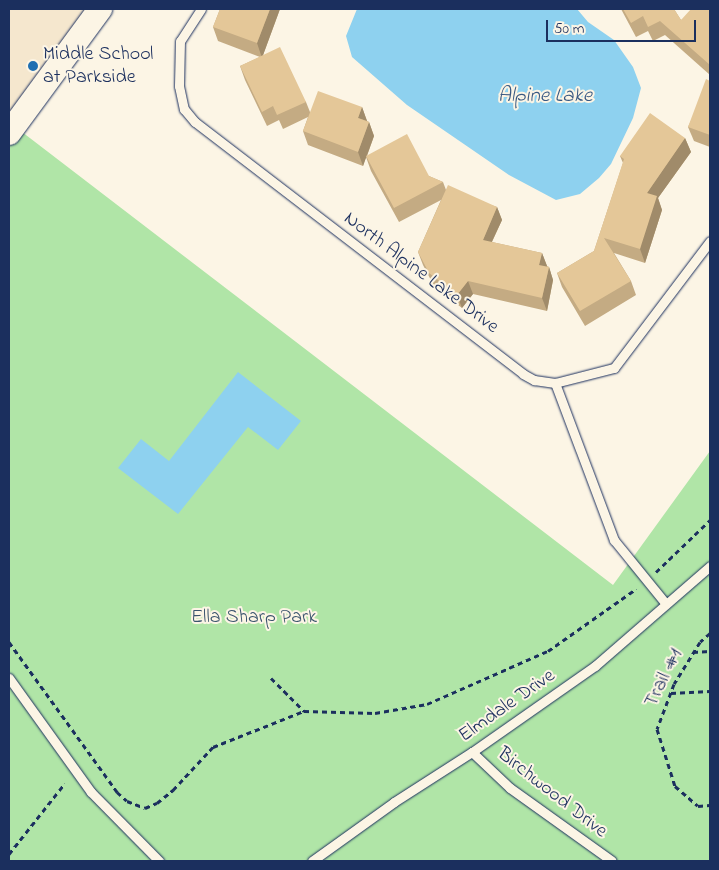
<!DOCTYPE html>
<html>
<head>
<meta charset="utf-8">
<style>
	body { margin:0 }
	#map { position:relative; width:719px; height:870px; overflow:hidden; background:#fcf5e5; font-family:"Indie Flower",sans-serif }
	div>[style] { position:absolute }
	[style*='--x'] { left:calc(var(--x)*1px); top:calc(var(--y)*1px); width:calc(var(--w)*1px); rotate:calc(var(--a)*1deg) }
	.built>* { inset:0; background:#f5e7ce }
	.green>* { inset:0; background:#b0e5a7 }
	.water>* { inset:0; background:#8ed1ef }
	.path>* { height:3px; margin-top:-1.5px; transform-origin:0; background:repeating-linear-gradient(90deg,#1b2f5e 0 5px,transparent 0 9px) }
	.roads { filter:drop-shadow(0 0 1px #1b2f5e) drop-shadow(0 0 1px #1b2f5e) }
	.lane>* { height:9px; margin:-4.5px; padding:0 4.5px; transform-origin:4.5px; border-radius:4.5px; background:#fcf5e5 }
	.secondary>* { height:24px; margin:-12px; padding:0 12px; transform-origin:12px; border-radius:12px; background:#fcf5e5 }
	.wall>* { inset:0; background:#c4ab83 }
	.shaded-wall>* { inset:0; background:#a08b6a }
	.building>* { inset:0; background:#e4c798 }
	.dots>* { width:14px; height:14px; translate:-50% -50%; box-sizing:border-box; border:2px solid #fcf5e5; border-radius:50% }
	span { translate:-50% -50%; white-space:nowrap; text-align:center; line-height:1.15; -webkit-text-stroke:4px #fcf5e5; paint-order:stroke }
	.poi-label { font-size:20px; color:#1b2f5e }
	.left { translate:0 -50%; text-align:left }
	.street-label { font-size:20px; color:#1b2f5e }
	.park-label { font-size:20px; color:#39536d }
	.water-label { font-size:21px; color:#385882; font-style:italic }
	.frame { position:absolute; inset:0; border:10px solid #1b2f5e; pointer-events:none }
	.scale { position:absolute; left:546px; top:20px; width:150px; height:22px; box-sizing:border-box; border:2px solid #1b2f5e; border-top:0; padding-left:6px; font-size:15px; line-height:18px; white-space:nowrap; color:#1b2f5e; -webkit-text-stroke:4px #fcf5e5; paint-order:stroke }
</style>
</head>
<body>
<div id="map">
	<div class="built">
		<div style="clip-path:polygon(9px 9px,100px 9px,9px 122px)"></div>
	</div>
	<div class="green">
		<div style="clip-path:polygon(9px 122px,613px 585px,710px 451px,710px 861px,9px 861px)"></div>
	</div>
	<div class="water">
		<div style="clip-path:polygon(357px 9px,577px 9px,588px 22px,614px 40px,633px 67px,641px 88px,633px 118px,611px 164px,599px 178px,580px 194px,556px 200px,509px 175px,407px 105px,352px 57px,346px 36px)"></div>
		<div style="clip-path:polygon(238px 372px,301px 421px,278px 450px,248px 427px,178px 514px,118px 468px,141px 439px,169px 461px)"></div>
	</div>
	<div class="path">
		<div style="--x:656;--y:572;--w:75;--a:-43.9"></div>
		<div style="--x:710;--y:633;--w:13;--a:138"></div>
		<div style="--x:700;--y:642;--w:49;--a:121.8"></div>
		<div style="--x:674;--y:684;--w:48;--a:110.7"></div>
		<div style="--x:657;--y:729;--w:60;--a:72.5"></div>
		<div style="--x:675;--y:786;--w:30;--a:41"></div>
		<div style="--x:698;--y:806;--w:12;--a:-5"></div>
		<div style="--x:9;--y:642;--w:185;--a:54.2"></div>
		<div style="--x:117;--y:792;--w:13;--a:42"></div>
		<div style="--x:127;--y:801;--w:19;--a:21"></div>
		<div style="--x:145;--y:808;--w:13;--a:-23"></div>
		<div style="--x:157;--y:803;--w:21;--a:-39"></div>
		<div style="--x:173;--y:790;--w:59;--a:-47.1"></div>
		<div style="--x:213;--y:747;--w:98;--a:-21.6"></div>
		<div style="--x:304;--y:711;--w:71;--a:1.6"></div>
		<div style="--x:375;--y:713;--w:53;--a:-9.8"></div>
		<div style="--x:427;--y:704;--w:132;--a:-23.7"></div>
		<div style="--x:548;--y:651;--w:108;--a:-35.2"></div>
		<div style="--x:693;--y:652;--w:17;--a:-3"></div>
		<div style="--x:271;--y:678;--w:47;--a:45"></div>
		<div style="--x:671;--y:693;--w:39;--a:-3"></div>
		<div style="--x:9;--y:854;--w:90;--a:-51.7"></div>
	</div>
	<div class="roads">
		<div class="lane">
			<div style="--x:201;--y:9;--w:38;--a:123"></div>
			<div style="--x:180;--y:41;--w:45;--a:91.3"></div>
			<div style="--x:179;--y:86;--w:24;--a:78"></div>
			<div style="--x:184;--y:109;--w:17;--a:50"></div>
			<div style="--x:195;--y:122;--w:414;--a:37.5"></div>
			<div style="--x:523;--y:374;--w:13;--a:29"></div>
			<div style="--x:534;--y:380;--w:21;--a:8"></div>
			<div style="--x:555;--y:383;--w:61;--a:-14.3"></div>
			<div style="--x:614;--y:368;--w:159;--a:-52.9"></div>
			<div style="--x:555;--y:383;--w:168;--a:69.4"></div>
			<div style="--x:614;--y:540;--w:82;--a:50.9"></div>
			<div style="--x:9;--y:678;--w:140;--a:54.3"></div>
			<div style="--x:91;--y:792;--w:97;--a:45.4"></div>
			<div style="--x:472;--y:752;--w:52;--a:43.5"></div>
			<div style="--x:510;--y:788;--w:125;--a:35.6"></div>
			<div style="--x:312;--y:861;--w:101;--a:-35.7"></div>
			<div style="--x:394;--y:802;--w:93;--a:-32.7"></div>
			<div style="--x:472;--y:752;--w:150;--a:-35"></div>
			<div style="--x:595;--y:666;--w:152;--a:-41"></div>
		</div>
		<div class="secondary">
			<div style="--x:9;--y:133;--w:154;--a:-53.7"></div>
		</div>
	</div>
	<div class="wall">
		<div style="clip-path:polygon(220px 9px,280px 9px,263px 55px,306px 102px,310px 112px,362px 107px,367px 121px,369px 122px,374px 136px,367px 156px,429px 176px,443px 182px,446px 190px,497px 207px,502px 220px,492px 242px,542px 253px,547px 266px,549px 267px,553px 280px,547px 311px,473px 294px,462px 308px,434px 286px,423px 265px,418px 252px,441px 200px,399px 222px,371px 171px,366px 157px,363px 166px,308px 145px,303px 131px,308px 117px,283px 129px,279px 120px,267px 126px,245px 80px,240px 66px,260px 57px,218px 41px,213px 27px)"></div>
		<div style="clip-path:polygon(621px 9px,674px 9px,681px 20px,710px 9px,710px 75px,665px 35px,653px 41px,648px 31px,636px 37px)"></div>
		<div style="clip-path:polygon(710px 81px,710px 147px,694px 141px,688px 127px)"></div>
		<div style="clip-path:polygon(685px 138px,691px 152px,658px 198px,662px 210px,645px 263px,614px 253px,631px 281px,636px 295px,585px 326px,562px 287px,557px 273px,594px 251px,623px 163px,620px 156px)"></div>
	</div>
	<div class="shaded-wall">
		<div style="clip-path:polygon(270px 9px,280px 9px,262px 58px,257px 43px)"></div>
		<div style="clip-path:polygon(362px 107px,367px 121px,358px 118px)"></div>
		<div style="clip-path:polygon(369px 122px,374px 136px,363px 166px,358px 152px)"></div>
		<div style="clip-path:polygon(685px 138px,691px 152px,658px 198px,662px 210px,645px 263px,640px 249px,647px 193px)"></div>
		<div style="clip-path:polygon(497px 207px,502px 220px,487px 252px,483px 240px)"></div>
		<div style="clip-path:polygon(542px 253px,547px 266px,544px 278px,539px 265px)"></div>
		<div style="clip-path:polygon(549px 267px,553px 280px,547px 311px,542px 298px)"></div>
		<div style="clip-path:polygon(468px 281px,473px 294px,462px 308px,457px 295px)"></div>
	</div>
	<div class="building">
		<div style="clip-path:polygon(220px 9px,270px 9px,257px 43px,213px 27px)"></div>
		<div style="clip-path:polygon(623px 9px,674px 9px,681px 20px,691px 9px,710px 9px,710px 65px,660px 21px,648px 27px,643px 16px,631px 23px)"></div>
		<div style="clip-path:polygon(280px 47px,306px 102px,277px 115px,273px 106px,262px 112px,240px 66px)"></div>
		<div style="clip-path:polygon(706px 79px,710px 81px,710px 135px,688px 127px)"></div>
		<div style="clip-path:polygon(318px 91px,362px 107px,358px 118px,369px 122px,358px 152px,303px 131px)"></div>
		<div style="clip-path:polygon(650px 113px,685px 138px,647px 193px,657px 196px,640px 249px,604px 238px,631px 281px,580px 311px,557px 273px,594px 251px,624px 159px,620px 156px)"></div>
		<div style="clip-path:polygon(407px 134px,429px 176px,443px 182px,394px 208px,366px 156px)"></div>
		<div style="clip-path:polygon(448px 185px,497px 207px,483px 240px,542px 253px,539px 265px,549px 267px,542px 298px,468px 281px,457px 295px,429px 273px,418px 252px)"></div>
	</div>
	<div class="dots">
		<div style="left:33px;top:66px;background:#1f6fb2"></div>
	</div>
	<div class="poi-label">
		<span class="left" style="left:43px;top:66px">Middle School<br>at Parkside</span>
	</div>
	<div class="street-label">
		<span style="left:421px;top:273px;rotate:37deg">North Alpine Lake Drive</span>
		<span style="left:664px;top:678px;rotate:-64deg">Trail #1</span>
		<span style="left:507px;top:706px;rotate:-35deg">Elmdale Drive</span>
		<span style="left:552px;top:793px;rotate:38deg">Birchwood Drive</span>
	</div>
	<div class="park-label">
		<span style="left:254px;top:617px">Ella Sharp Park</span>
	</div>
	<div class="water-label">
		<span style="left:545px;top:96px">Alpine Lake</span>
	</div>
	<div class="frame"></div>
	<div class="scale">50 m</div>
</div>
</body>
</html>
